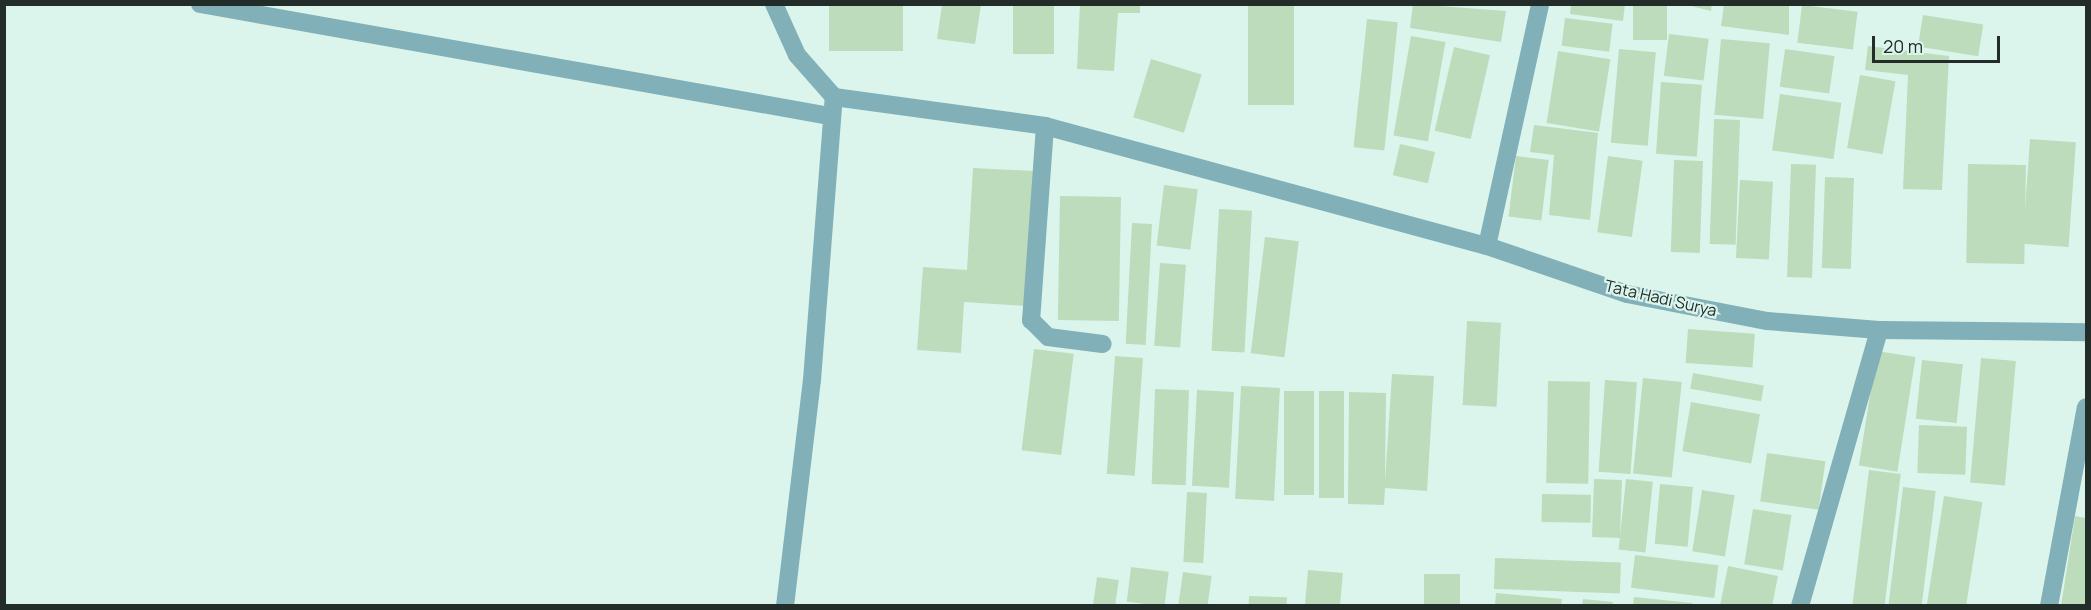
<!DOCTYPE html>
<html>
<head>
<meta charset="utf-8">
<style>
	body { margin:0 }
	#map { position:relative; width:2091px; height:610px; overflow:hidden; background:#dbf5ed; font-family:Manrope,sans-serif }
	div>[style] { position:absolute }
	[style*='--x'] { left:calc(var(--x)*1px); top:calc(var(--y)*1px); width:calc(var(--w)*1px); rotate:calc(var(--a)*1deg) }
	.building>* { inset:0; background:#bddcbc; transform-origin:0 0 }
	.lane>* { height:18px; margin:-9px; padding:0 9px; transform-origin:9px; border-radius:9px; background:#81b0b8 }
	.street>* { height:18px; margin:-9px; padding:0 9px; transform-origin:9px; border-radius:9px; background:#81b0b8 }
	span { translate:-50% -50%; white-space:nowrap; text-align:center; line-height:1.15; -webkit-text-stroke:4.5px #dbf5ed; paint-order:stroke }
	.street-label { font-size:16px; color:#222c29 }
	.frame { position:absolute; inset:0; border:6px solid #222c29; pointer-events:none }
	.scale { position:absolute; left:1872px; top:36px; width:128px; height:27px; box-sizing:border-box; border:3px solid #222c29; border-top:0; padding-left:8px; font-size:18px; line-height:21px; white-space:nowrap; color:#222c29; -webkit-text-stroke:4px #dbf5ed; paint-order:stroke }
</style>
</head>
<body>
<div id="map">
	<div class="building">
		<div style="left:829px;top:4px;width:74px;height:47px"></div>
		<div style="clip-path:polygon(1080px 4px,1140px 4px,1140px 13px,1118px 13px,1114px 71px,1077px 69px)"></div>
		<div style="left:1248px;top:4px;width:46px;height:101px"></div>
		<div style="clip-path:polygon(1413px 4px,1506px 11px,1501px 42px,1410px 28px)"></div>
		<div style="clip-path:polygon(1571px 4px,1625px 4px,1623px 21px,1570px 14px)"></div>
		<div style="left:1633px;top:4px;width:34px;height:36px"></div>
		<div style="clip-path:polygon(1683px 4px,1712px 4px,1711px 11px)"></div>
		<div style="clip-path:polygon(1724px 4px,1789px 4px,1789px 35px,1721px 26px)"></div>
		<div style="clip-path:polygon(942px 5px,981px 5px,975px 44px,937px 39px)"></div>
		<div style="left:1013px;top:5px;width:41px;height:49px"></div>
		<div style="left:1802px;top:5px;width:56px;height:38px;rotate:7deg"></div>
		<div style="left:1923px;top:15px;width:61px;height:32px;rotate:9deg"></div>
		<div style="left:1565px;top:18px;width:48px;height:28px;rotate:7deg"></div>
		<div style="left:1367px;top:19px;width:31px;height:129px;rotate:6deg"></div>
		<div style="left:1669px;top:34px;width:40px;height:42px;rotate:7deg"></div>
		<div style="left:1411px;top:36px;width:35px;height:101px;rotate:10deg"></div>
		<div style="left:1721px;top:39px;width:49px;height:76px;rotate:5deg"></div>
		<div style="clip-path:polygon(1868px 46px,1949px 56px,1942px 190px,1903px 189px,1908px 75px,1865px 70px)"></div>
		<div style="left:1454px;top:47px;width:37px;height:86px;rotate:13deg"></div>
		<div style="left:1619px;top:49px;width:37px;height:94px;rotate:5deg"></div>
		<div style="left:1785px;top:49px;width:50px;height:38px;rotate:8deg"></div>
		<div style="left:1558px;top:51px;width:53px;height:73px;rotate:9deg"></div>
		<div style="left:1151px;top:59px;width:53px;height:61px;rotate:17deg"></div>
		<div style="left:1860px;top:75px;width:36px;height:74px;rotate:10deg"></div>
		<div style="left:1661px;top:82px;width:41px;height:72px;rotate:4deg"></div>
		<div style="left:1780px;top:94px;width:62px;height:57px;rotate:8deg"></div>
		<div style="left:1714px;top:119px;width:26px;height:125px;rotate:2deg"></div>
		<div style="clip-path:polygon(1534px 125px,1598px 133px,1590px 220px,1549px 215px,1554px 155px,1530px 152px)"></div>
		<div style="left:2030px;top:139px;width:46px;height:105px;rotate:4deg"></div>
		<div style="left:1400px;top:144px;width:36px;height:32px;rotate:13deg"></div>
		<div style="left:1516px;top:156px;width:33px;height:61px;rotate:7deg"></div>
		<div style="left:1608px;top:156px;width:35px;height:77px;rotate:8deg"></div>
		<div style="left:1674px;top:160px;width:29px;height:92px;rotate:2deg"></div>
		<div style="left:1791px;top:164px;width:25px;height:113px;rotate:2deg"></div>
		<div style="left:1968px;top:164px;width:58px;height:99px;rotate:1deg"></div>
		<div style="clip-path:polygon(973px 168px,1034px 171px,1026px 306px,964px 302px,961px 353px,917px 350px,923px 267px,967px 270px)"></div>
		<div style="left:1825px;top:177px;width:29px;height:91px;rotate:2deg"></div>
		<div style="left:1740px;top:180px;width:33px;height:78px;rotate:3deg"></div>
		<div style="left:1164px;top:185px;width:34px;height:61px;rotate:7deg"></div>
		<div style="left:1060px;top:196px;width:61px;height:124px;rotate:1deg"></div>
		<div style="left:1219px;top:209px;width:33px;height:142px;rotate:3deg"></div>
		<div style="left:1132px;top:223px;width:20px;height:121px;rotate:3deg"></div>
		<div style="left:1265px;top:237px;width:34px;height:117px;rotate:7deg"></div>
		<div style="left:1160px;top:263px;width:26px;height:83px;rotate:4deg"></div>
		<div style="left:1467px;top:321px;width:34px;height:84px;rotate:3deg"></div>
		<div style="left:1688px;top:329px;width:67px;height:34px;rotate:4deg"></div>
		<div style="left:1034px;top:349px;width:40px;height:102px;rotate:7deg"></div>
		<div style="left:1877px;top:351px;width:39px;height:116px;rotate:9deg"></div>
		<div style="left:1115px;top:356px;width:28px;height:118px;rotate:4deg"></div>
		<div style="left:1981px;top:358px;width:35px;height:125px;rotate:5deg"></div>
		<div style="left:1922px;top:360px;width:41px;height:59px;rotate:6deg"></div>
		<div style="left:1693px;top:373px;width:72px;height:16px;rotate:10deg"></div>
		<div style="clip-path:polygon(1392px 374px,1434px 376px,1427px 491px,1385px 488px,1384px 505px,1348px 504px,1349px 392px,1386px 393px,1385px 482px)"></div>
		<div style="left:1643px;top:378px;width:39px;height:96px;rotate:6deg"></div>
		<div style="left:1605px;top:380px;width:32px;height:92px;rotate:4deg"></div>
		<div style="left:1548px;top:381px;width:42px;height:102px;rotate:1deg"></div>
		<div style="left:1241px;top:386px;width:39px;height:113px;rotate:3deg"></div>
		<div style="left:1155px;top:389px;width:34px;height:95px;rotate:2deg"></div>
		<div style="left:1197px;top:390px;width:37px;height:96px;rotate:3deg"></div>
		<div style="left:1284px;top:391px;width:30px;height:104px"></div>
		<div style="left:1319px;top:391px;width:25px;height:107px"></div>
		<div style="left:1691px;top:402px;width:70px;height:50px;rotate:10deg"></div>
		<div style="left:1919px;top:425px;width:48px;height:48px;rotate:2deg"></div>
		<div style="left:1767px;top:453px;width:59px;height:49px;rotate:8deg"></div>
		<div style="left:1869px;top:470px;width:32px;height:135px;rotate:7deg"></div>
		<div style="left:1594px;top:479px;width:28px;height:58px;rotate:2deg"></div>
		<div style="left:1626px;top:479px;width:27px;height:71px;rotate:6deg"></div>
		<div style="left:1660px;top:484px;width:33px;height:60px;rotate:5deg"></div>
		<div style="left:1903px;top:487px;width:33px;height:120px;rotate:7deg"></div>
		<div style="left:1702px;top:490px;width:33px;height:62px;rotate:9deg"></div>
		<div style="left:1187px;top:492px;width:20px;height:70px;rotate:3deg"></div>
		<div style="left:1542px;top:494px;width:49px;height:28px;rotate:1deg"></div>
		<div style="left:1944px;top:496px;width:39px;height:111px;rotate:9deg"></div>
		<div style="left:1753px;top:509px;width:39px;height:56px;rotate:9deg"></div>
		<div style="clip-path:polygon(2075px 516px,2086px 518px,2086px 606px,2061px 606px)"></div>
		<div style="left:1635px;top:555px;width:84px;height:33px;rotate:7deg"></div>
		<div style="left:1495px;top:558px;width:126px;height:31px;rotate:2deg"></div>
		<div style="clip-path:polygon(1728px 566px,1778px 576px,1772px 606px,1720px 606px)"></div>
		<div style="left:1131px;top:567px;width:38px;height:35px;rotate:7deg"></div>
		<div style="left:1308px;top:570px;width:35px;height:36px;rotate:5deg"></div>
		<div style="left:1183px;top:572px;width:29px;height:34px;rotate:8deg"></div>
		<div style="left:1424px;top:574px;width:36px;height:32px"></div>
		<div style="left:1097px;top:577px;width:22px;height:29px;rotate:8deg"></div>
		<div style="clip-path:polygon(1496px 593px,1562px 599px,1561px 606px,1495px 606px)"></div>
		<div style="left:1249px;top:596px;width:38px;height:10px;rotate:2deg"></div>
		<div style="clip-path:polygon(1634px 597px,1692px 603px,1692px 606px,1633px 606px)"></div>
		<div style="clip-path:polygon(1583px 599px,1613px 602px,1612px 606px,1582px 606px)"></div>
	</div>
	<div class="lane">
		<div style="--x:200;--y:4;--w:640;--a:10.08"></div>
	</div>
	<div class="street">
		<div style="--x:774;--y:4;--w:56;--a:65.7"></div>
		<div style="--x:797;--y:55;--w:56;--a:48.6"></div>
		<div style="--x:834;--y:97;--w:213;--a:7.8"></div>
		<div style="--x:1045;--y:126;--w:458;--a:15.2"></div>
		<div style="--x:1487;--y:246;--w:148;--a:18.9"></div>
		<div style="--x:1627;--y:294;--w:143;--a:10.9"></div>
		<div style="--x:1767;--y:321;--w:112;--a:4.6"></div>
		<div style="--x:1879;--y:330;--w:207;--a:0.6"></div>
		<div style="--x:1045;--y:126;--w:195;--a:94.1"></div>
		<div style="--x:1031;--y:320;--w:24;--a:45"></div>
		<div style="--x:1048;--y:337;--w:55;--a:7.3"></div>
		<div style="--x:1487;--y:246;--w:248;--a:-77.6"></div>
		<div style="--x:785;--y:606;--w:228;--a:-83.2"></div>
		<div style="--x:812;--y:380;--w:284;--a:-85.6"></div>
		<div style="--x:1800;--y:606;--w:287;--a:-74"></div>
		<div style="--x:2049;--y:606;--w:202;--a:-79.5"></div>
	</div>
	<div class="street-label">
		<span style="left:1661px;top:298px;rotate:13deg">Tata Hadi Surya</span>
	</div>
	<div class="frame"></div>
	<div class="scale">20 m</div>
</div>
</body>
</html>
